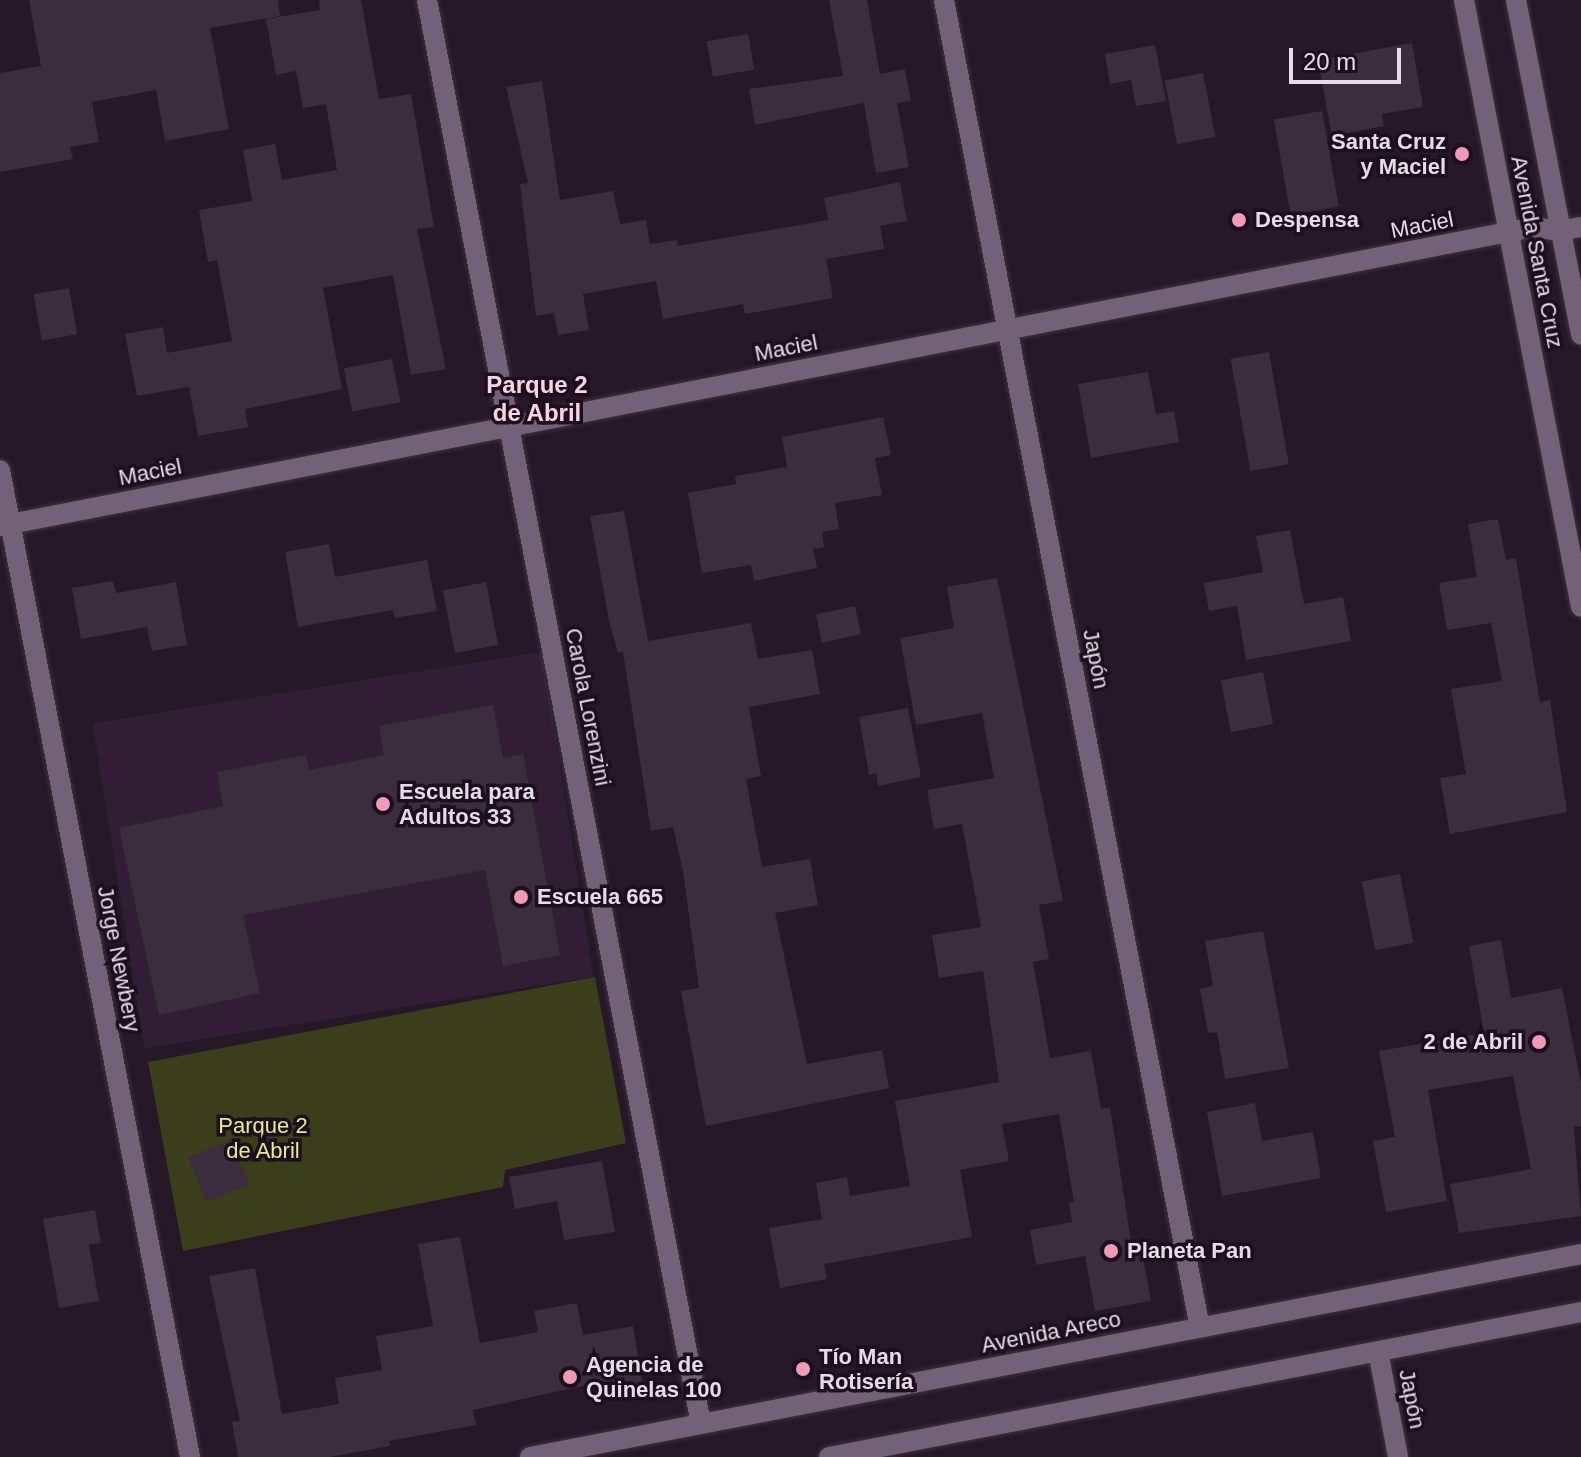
<!DOCTYPE html>
<html>
<head>
<meta charset="utf-8">
<style>
	body { margin:0 }
	#map { position:relative; width:1581px; height:1457px; overflow:hidden; background:#261729; font-family:Arial,sans-serif }
	div>[style] { position:absolute }
	[style*='--x'] { left:calc(var(--x)*1px); top:calc(var(--y)*1px); width:calc(var(--w)*1px); rotate:calc(var(--a)*1deg) }
	.built>* { inset:0; background:#311e35; transform-origin:0 0 }
	.green>* { inset:0; background:#3a3e1a }
	.building>* { inset:0; background:#3b2c3e; transform-origin:0 0 }
	.roads { filter:drop-shadow(0 0 2px #3e3340) drop-shadow(0 0 2px #3e3340) }
	.street>* { height:20px; margin:-10px; padding:0 10px; transform-origin:10px; border-radius:10px; background:#736277 }
	.secondary>* { height:20px; margin:-10px; padding:0 10px; transform-origin:10px; border-radius:10px; background:#736277 }
	.dots>* { width:22px; height:22px; translate:-50% -50%; box-sizing:border-box; border:4px solid #1c0e1f; border-radius:50% }
	span { translate:-50% -50%; white-space:nowrap; text-align:center; line-height:1.15; -webkit-text-stroke:7px #1c0e1f; paint-order:stroke }
	.poi-label { font-size:22px; color:#e6dce8; font-weight:700 }
	.right { translate:-100% -50%; text-align:right }
	.left { translate:0 -50%; text-align:left }
	.street-label { font-size:22px; color:#e6dce8 }
	.park-label { font-size:22px; color:#e2ec95 }
	.neighbourhood-label { font-size:24px; color:#f7d5e0; font-weight:700 }
	.scale { position:absolute; left:1289px; top:48px; width:112px; height:36px; box-sizing:border-box; border:4px solid #e6dce8; border-top:0; padding-left:10px; font-size:24px; line-height:28px; white-space:nowrap; color:#e6dce8; -webkit-text-stroke:6px #1c0e1f; paint-order:stroke }
</style>
</head>
<body>
<div id="map">
	<div class="built">
		<div style="left:542px;top:652px;width:329px;height:455px;rotate:81deg"></div>
	</div>
	<div class="green">
		<div style="clip-path:polygon(595px 977px,626px 1143px,505px 1170px,503px 1187px,183px 1251px,148px 1062px)"></div>
	</div>
	<div class="building">
		<div style="clip-path:polygon(29px 0,278px 0,280px 16px,210px 28px,229px 129px,165px 141px,156px 90px,92px 102px,99px 142px,70px 147px,73px 159px,0 172px,0 73px,41px 66px)"></div>
		<div style="clip-path:polygon(319px 0,361px 0,379px 99px,411px 94px,434px 227px,417px 229px,446px 369px,411px 375px,393px 275px,323px 288px,342px 389px,245px 409px,248px 427px,198px 436px,189px 387px,137px 396px,125px 334px,163px 327px,167px 353px,232px 341px,217px 260px,208px 262px,199px 210px,252px 201px,243px 150px,275px 144px,282px 180px,337px 170px,326px 104px,303px 108px,296px 71px,276px 75px,266px 19px,320px 10px)"></div>
		<div style="clip-path:polygon(829px 0,867px 0,880px 74px,905px 69px,911px 101px,897px 103px,909px 167px,876px 173px,864px 103px,755px 125px,749px 89px,843px 76px)"></div>
		<div style="left:748px;top:34px;width:36px;height:42px;rotate:80deg"></div>
		<div style="clip-path:polygon(1412px 43px,1423px 107px,1382px 114px,1384px 126px,1332px 136px,1318px 60px)"></div>
		<div style="clip-path:polygon(1155px 45px,1166px 101px,1136px 106px,1131px 80px,1110px 84px,1105px 54px)"></div>
		<div style="left:1203px;top:73px;width:65px;height:39px;rotate:79deg"></div>
		<div style="clip-path:polygon(542px 81px,560px 200px,613px 191px,620px 224px,646px 220px,650px 244px,677px 240px,678px 246px,828px 220px,824px 198px,900px 182px,907px 221px,880px 226px,884px 249px,826px 259px,833px 298px,745px 314px,743px 304px,663px 319px,656px 281px,583px 294px,589px 330px,558px 335px,554px 313px,536px 316px,520px 184px,528px 183px,506px 87px)"></div>
		<div style="left:1322px;top:111px;width:97px;height:49px;rotate:80deg"></div>
		<div style="left:69px;top:288px;width:47px;height:36px;rotate:80deg"></div>
		<div style="left:1269px;top:352px;width:114px;height:39px;rotate:80deg"></div>
		<div style="left:392px;top:359px;width:44px;height:49px;rotate:79deg"></div>
		<div style="clip-path:polygon(1148px 372px,1156px 414px,1174px 411px,1179px 442px,1091px 458px,1078px 384px)"></div>
		<div style="clip-path:polygon(883px 417px,891px 455px,875px 458px,882px 495px,835px 503px,839px 529px,822px 532px,824px 547px,813px 549px,817px 568px,754px 581px,751px 565px,702px 573px,688px 493px,736px 484px,735px 476px,787px 467px,782px 437px)"></div>
		<div style="clip-path:polygon(624px 511px,648px 641px,751px 623px,758px 659px,812px 650px,820px 694px,749px 707px,761px 776px,746px 779px,762px 867px,810px 859px,818px 905px,775px 913px,807px 1064px,882px 1050px,889px 1088px,706px 1126px,681px 991px,699px 988px,683px 871px,673px 827px,651px 831px,623px 652px,618px 653px,609px 621px,590px 516px)"></div>
		<div style="clip-path:polygon(1498px 519px,1506px 560px,1516px 558px,1540px 702px,1550px 700px,1567px 812px,1450px 834px,1440px 778px,1466px 774px,1451px 689px,1502px 681px,1491px 623px,1447px 630px,1439px 583px,1477px 577px,1468px 524px)"></div>
		<div style="clip-path:polygon(1290px 530px,1304px 604px,1343px 597px,1351px 641px,1246px 660px,1237px 606px,1209px 611px,1204px 583px,1263px 572px,1256px 536px)"></div>
		<div style="clip-path:polygon(329px 544px,335px 577px,427px 560px,437px 611px,395px 618px,393px 610px,298px 627px,285px 552px)"></div>
		<div style="clip-path:polygon(997px 578px,1063px 901px,1039px 905px,1049px 959px,1033px 962px,1050px 1058px,1091px 1051px,1101px 1109px,1110px 1107px,1133px 1254px,1142px 1252px,1151px 1301px,1095px 1311px,1085px 1256px,1036px 1265px,1030px 1230px,1072px 1222px,1069px 1202px,1074px 1202px,1059px 1114px,1002px 1124px,1009px 1161px,960px 1170px,972px 1237px,824px 1264px,827px 1279px,780px 1288px,769px 1228px,822px 1219px,816px 1183px,847px 1177px,850px 1196px,910px 1186px,895px 1101px,999px 1082px,983px 971px,939px 978px,932px 935px,981px 927px,962px 824px,934px 829px,927px 790px,994px 778px,982px 713px,916px 725px,900px 638px,954px 628px,947px 587px)"></div>
		<div style="clip-path:polygon(113px 581px,116px 593px,176px 582px,187px 645px,152px 651px,147px 627px,81px 639px,72px 588px)"></div>
		<div style="left:486px;top:582px;width:64px;height:44px;rotate:79deg"></div>
		<div style="left:855px;top:606px;width:29px;height:40px;rotate:78deg"></div>
		<div style="left:1263px;top:672px;width:53px;height:43px;rotate:79deg"></div>
		<div style="clip-path:polygon(493px 705px,503px 758px,523px 754px,560px 955px,503px 966px,485px 870px,243px 915px,260px 993px,159px 1015px,119px 828px,223px 806px,217px 772px,306px 755px,309px 770px,384px 755px,379px 726px)"></div>
		<div style="clip-path:polygon(908px 708px,921px 777px,878px 786px,876px 773px,869px 775px,859px 717px)"></div>
		<div style="left:1400px;top:874px;width:70px;height:39px;rotate:79deg"></div>
		<div style="clip-path:polygon(1263px 931px,1289px 1068px,1225px 1079px,1217px 1032px,1208px 1033px,1200px 989px,1213px 986px,1205px 941px)"></div>
		<div style="clip-path:polygon(1501px 940px,1511px 998px,1562px 988px,1581px 1084px,1581px 1126px,1574px 1127px,1581px 1216px,1459px 1233px,1450px 1184px,1531px 1169px,1513px 1076px,1428px 1090px,1447px 1201px,1386px 1212px,1373px 1141px,1395px 1137px,1379px 1051px,1484px 1033px,1469px 946px)"></div>
		<div style="clip-path:polygon(1255px 1103px,1262px 1141px,1313px 1132px,1321px 1178px,1222px 1196px,1207px 1112px)"></div>
		<div style="left:231px;top:1140px;width:48px;height:46px;rotate:68deg"></div>
		<div style="clip-path:polygon(602px 1161px,615px 1232px,564px 1240px,557px 1201px,515px 1209px,509px 1177px)"></div>
		<div style="clip-path:polygon(95px 1210px,101px 1243px,89px 1245px,99px 1301px,59px 1308px,43px 1219px)"></div>
		<div style="clip-path:polygon(460px 1237px,480px 1343px,538px 1332px,534px 1311px,577px 1303px,583px 1335px,633px 1326px,644px 1392px,604px 1399px,601px 1382px,473px 1410px,476px 1425px,389px 1441px,390px 1446px,330px 1457px,238px 1457px,232px 1422px,240px 1421px,209px 1276px,255px 1268px,282px 1414px,339px 1404px,335px 1378px,382px 1370px,376px 1336px,433px 1326px,418px 1244px)"></div>
	</div>
	<div class="roads">
		<div class="street">
			<div style="--x:427;--y:0;--w:1450;--a:79.11"></div>
			<div style="--x:944;--y:0;--w:1352;--a:79.09"></div>
			<div style="--x:0;--y:470;--w:1005;--a:79.1"></div>
			<div style="--x:0;--y:526;--w:1563;--a:-11.03"></div>
			<div style="--x:1534;--y:227;--w:26;--a:9"></div>
			<div style="--x:1560;--y:231;--w:21;--a:-11"></div>
			<div style="--x:1378;--y:1351;--w:108;--a:79.3"></div>
		</div>
		<div class="secondary">
			<div style="--x:1464;--y:0;--w:618;--a:79.09"></div>
			<div style="--x:1516;--y:0;--w:341;--a:79"></div>
			<div style="--x:530;--y:1457;--w:1070;--a:-10.93"></div>
			<div style="--x:829;--y:1457;--w:766;--a:-10.91"></div>
		</div>
	</div>
	<div class="dots">
		<div style="left:1462px;top:154px;background:#ef9ab8"></div>
		<div style="left:1239px;top:220px;background:#ef9ab8"></div>
		<div style="left:383px;top:804px;background:#ef9ab8"></div>
		<div style="left:521px;top:897px;background:#ef9ab8"></div>
		<div style="left:1539px;top:1042px;background:#ef9ab8"></div>
		<div style="left:1111px;top:1251px;background:#ef9ab8"></div>
		<div style="left:803px;top:1369px;background:#ef9ab8"></div>
		<div style="left:570px;top:1377px;background:#ef9ab8"></div>
	</div>
	<div class="poi-label">
		<span class="right" style="left:1446px;top:154px">Santa Cruz<br>y Maciel</span>
		<span class="left" style="left:1255px;top:220px">Despensa</span>
		<span class="left" style="left:399px;top:804px">Escuela para<br>Adultos 33</span>
		<span class="left" style="left:537px;top:897px">Escuela 665</span>
		<span class="right" style="left:1523px;top:1042px">2 de Abril</span>
		<span class="left" style="left:1127px;top:1251px">Planeta Pan</span>
		<span class="left" style="left:819px;top:1369px">Tío Man<br>Rotisería</span>
		<span class="left" style="left:586px;top:1377px">Agencia de<br>Quinelas 100</span>
	</div>
	<div class="street-label">
		<span style="left:1422px;top:225px;rotate:-11deg">Maciel</span>
		<span style="left:1537px;top:252px;rotate:79deg">Avenida Santa Cruz</span>
		<span style="left:786px;top:348px;rotate:-11deg">Maciel</span>
		<span style="left:150px;top:472px;rotate:-11deg">Maciel</span>
		<span style="left:1096px;top:659px;rotate:79deg">Japón</span>
		<span style="left:588px;top:707px;rotate:79deg">Carola Lorenzini</span>
		<span style="left:119px;top:959px;rotate:79deg">Jorge Newbery</span>
		<span style="left:1051px;top:1332px;rotate:-11deg">Avenida Areco</span>
		<span style="left:1412px;top:1399px;rotate:79deg">Japón</span>
	</div>
	<div class="park-label">
		<span style="left:263px;top:1138px">Parque 2<br>de Abril</span>
	</div>
	<div class="neighbourhood-label">
		<span style="left:537px;top:399px">Parque 2<br>de Abril</span>
	</div>
	<div class="scale">20 m</div>
</div>
</body>
</html>
